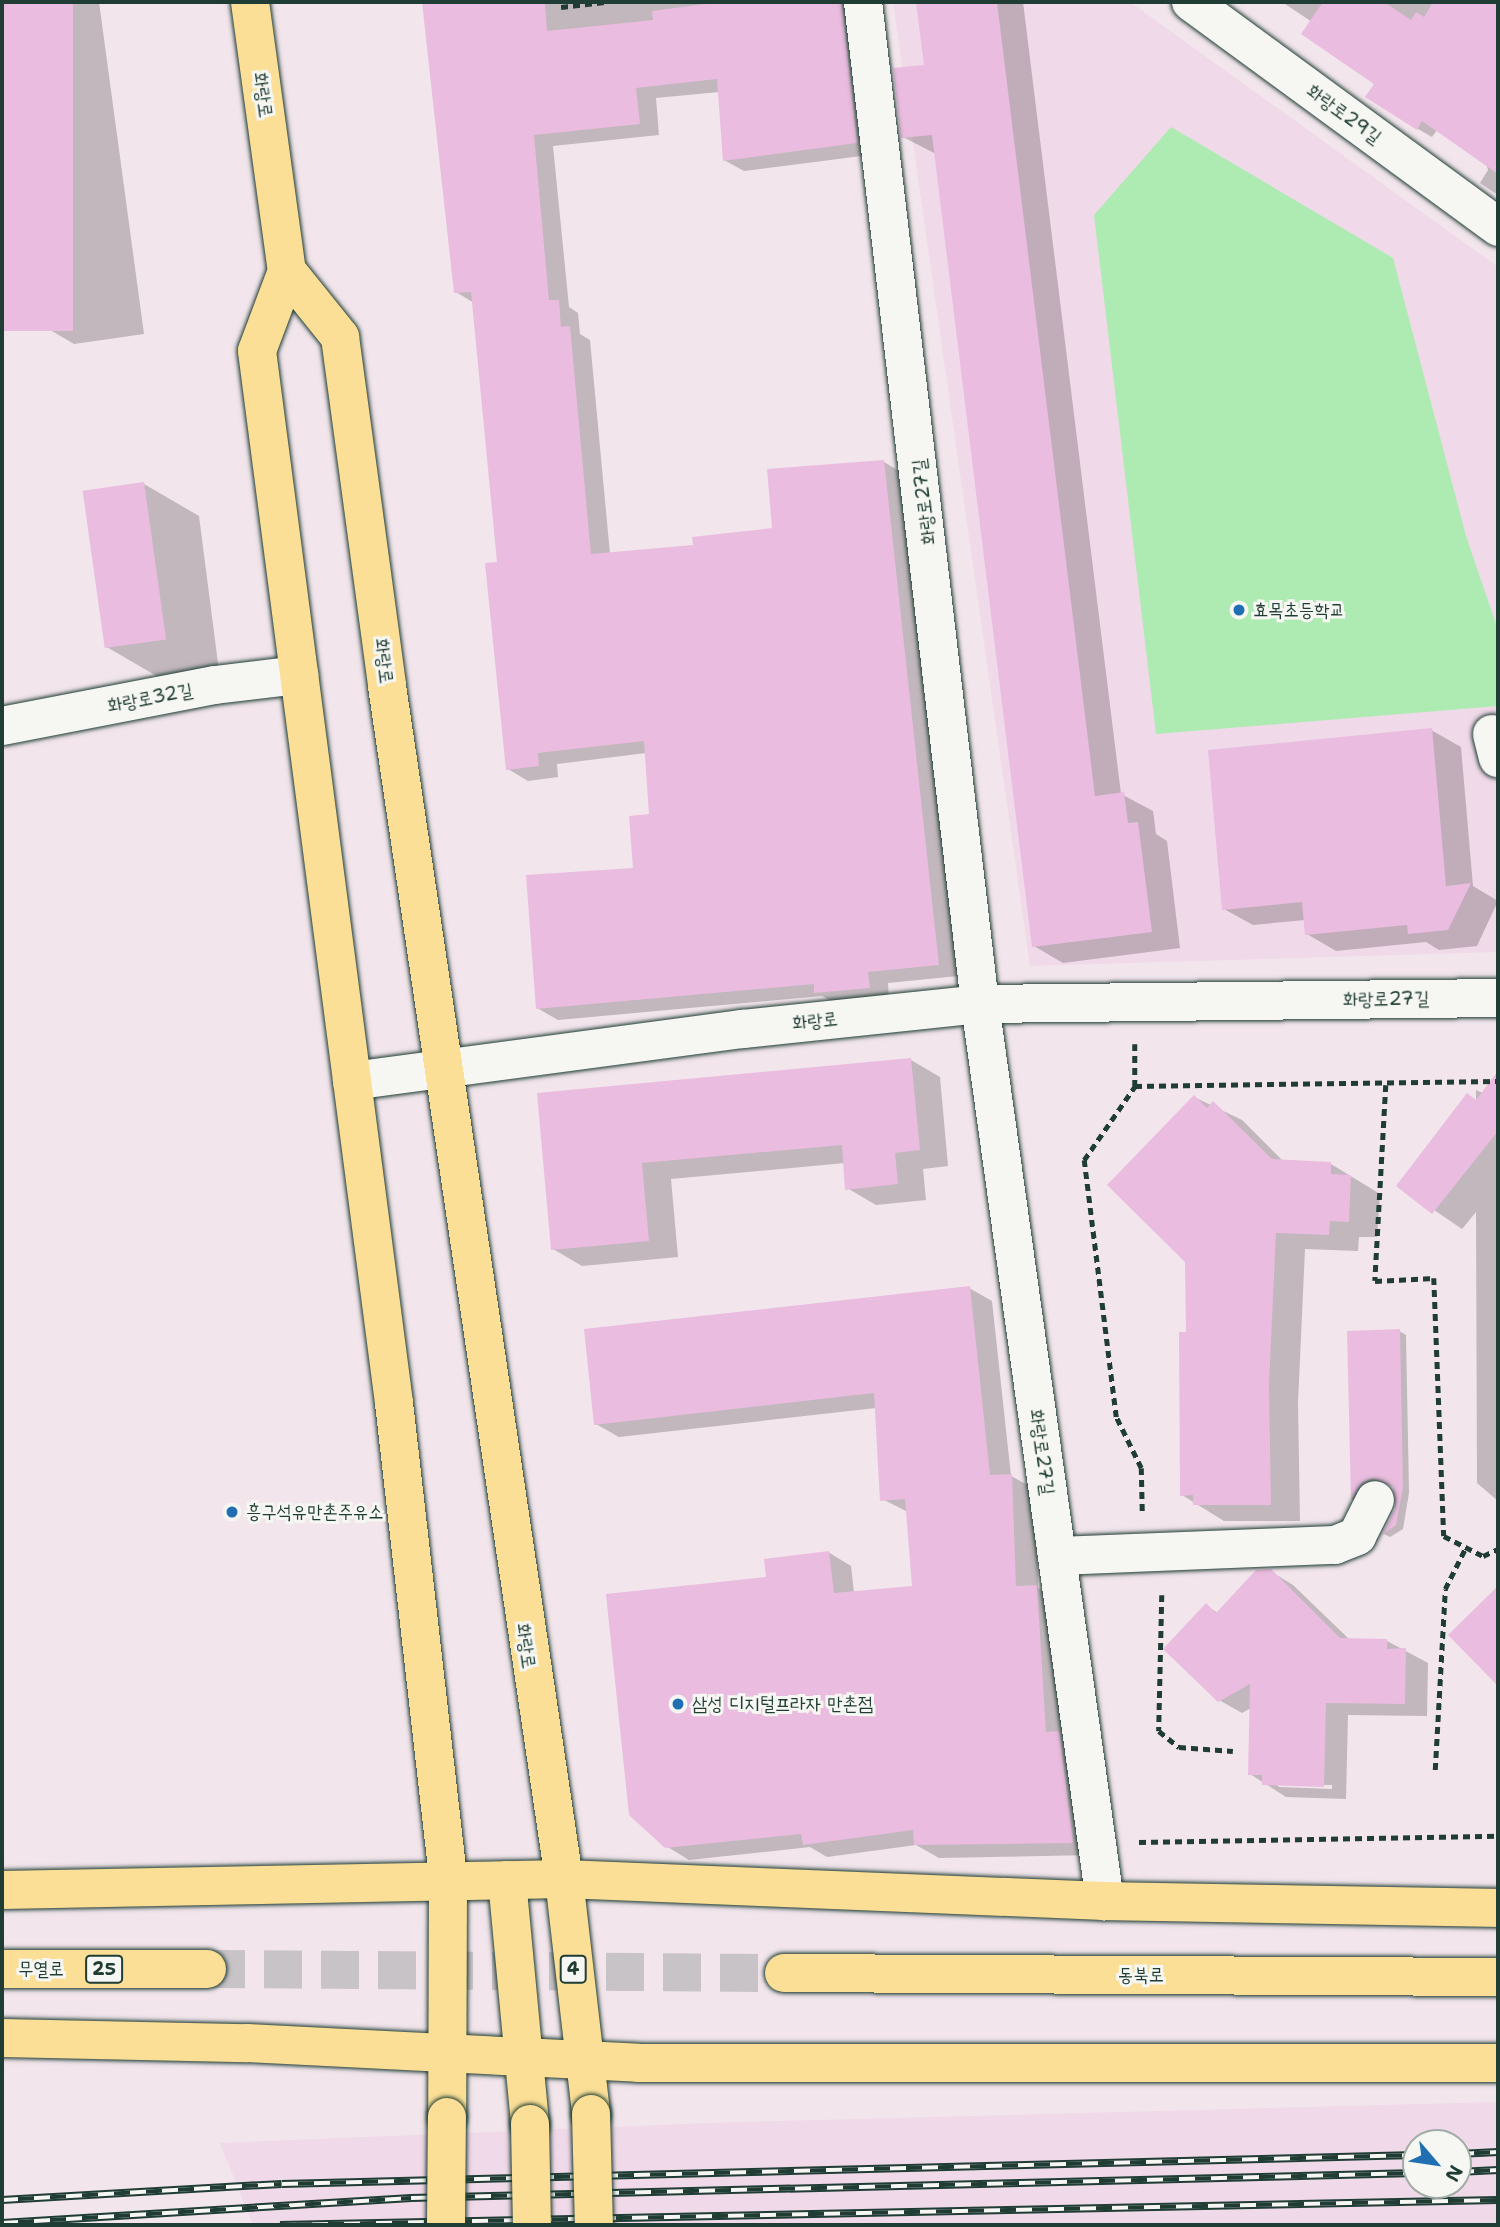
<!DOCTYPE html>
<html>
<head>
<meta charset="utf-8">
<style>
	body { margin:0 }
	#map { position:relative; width:1500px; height:2227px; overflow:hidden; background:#f2e5ec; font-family:"Shantell Sans","Poor Story",sans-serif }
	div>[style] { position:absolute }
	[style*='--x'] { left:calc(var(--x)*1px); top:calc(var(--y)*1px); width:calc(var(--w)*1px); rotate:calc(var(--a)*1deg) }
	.built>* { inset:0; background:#f0d9e8 }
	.green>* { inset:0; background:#adebb2 }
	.shadow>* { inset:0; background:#0003 }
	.building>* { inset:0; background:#eabcdf; transform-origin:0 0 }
	.major-tunnel>* { height:38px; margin-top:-19px; transform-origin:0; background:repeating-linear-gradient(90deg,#c8c3c7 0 38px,transparent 0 57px) }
	.path>* { height:4.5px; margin-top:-2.25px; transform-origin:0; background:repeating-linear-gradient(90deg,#1f3d34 0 7px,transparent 0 12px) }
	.roads { filter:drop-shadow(0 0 2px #1f3d34) drop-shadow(0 0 2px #1f3d34) }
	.minor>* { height:38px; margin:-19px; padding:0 19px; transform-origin:19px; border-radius:19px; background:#f6f6f2 }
	.major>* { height:38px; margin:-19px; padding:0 19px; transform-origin:19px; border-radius:19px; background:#fbdf96 }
	.rail>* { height:8px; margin-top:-4px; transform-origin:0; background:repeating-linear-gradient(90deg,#f6f6f2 0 16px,#1f3d34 0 32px); box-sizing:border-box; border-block:2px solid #1f3d34 }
	.bridges { filter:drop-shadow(0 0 2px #1f3d34) drop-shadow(0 0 2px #1f3d34) }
	.major-bridge>* { height:38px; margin:-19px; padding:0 19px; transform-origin:19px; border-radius:19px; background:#fbdf96 }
	.dots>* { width:19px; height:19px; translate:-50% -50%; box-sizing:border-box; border:4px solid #f6f6f2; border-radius:50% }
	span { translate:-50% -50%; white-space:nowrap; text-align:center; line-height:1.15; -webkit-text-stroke:6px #f6f6f2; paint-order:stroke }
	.shield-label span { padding:2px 5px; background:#f6f6f2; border:2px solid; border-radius:5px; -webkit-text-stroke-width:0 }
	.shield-label { font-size:18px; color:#1f3d34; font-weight:700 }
	.street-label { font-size:19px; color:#1f3d34 }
	.poi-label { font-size:19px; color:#1f3d34 }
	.left { translate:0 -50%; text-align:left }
	.frame { position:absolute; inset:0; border:4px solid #1f3d34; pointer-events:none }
	.north { position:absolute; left:1402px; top:2129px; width:70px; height:70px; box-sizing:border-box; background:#f6f6f2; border:2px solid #a0aca6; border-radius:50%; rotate:119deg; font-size:19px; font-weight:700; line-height:28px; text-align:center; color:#1f3d34 }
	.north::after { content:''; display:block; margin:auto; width:24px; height:32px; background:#1f6fb2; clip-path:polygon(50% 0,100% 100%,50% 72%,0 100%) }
</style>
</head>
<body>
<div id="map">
	<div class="built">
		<div style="clip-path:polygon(893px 2px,1130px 2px,1498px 267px,1498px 952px,1030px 966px)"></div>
		<div style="clip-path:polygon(evenodd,1498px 2102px,1498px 2225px,253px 2225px,220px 2143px,709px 2123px,1498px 2102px,1416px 2143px,1458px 2143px,1458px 2185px,1416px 2185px,1416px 2143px)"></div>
	</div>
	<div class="green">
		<div style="clip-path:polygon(1171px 127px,1393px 258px,1466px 536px,1498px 630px,1498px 706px,1156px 734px,1094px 215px)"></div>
	</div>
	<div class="shadow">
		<div style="clip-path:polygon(2px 2px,99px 2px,144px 334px,74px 344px,45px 327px)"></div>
		<div style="clip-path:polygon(424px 2px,861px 2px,877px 154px,744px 171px,724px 160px,719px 92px,656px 98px,659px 135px,553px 146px,569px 307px,578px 313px,580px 334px,590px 340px,610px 554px,695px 546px,774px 530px,884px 462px,904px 474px,958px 976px,888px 983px,889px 999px,836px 1004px,822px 996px,558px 1020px,537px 1008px,634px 869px,650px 816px,646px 753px,557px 764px,558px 777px,528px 781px,508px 769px,499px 564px,474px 303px,456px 292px)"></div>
		<div style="clip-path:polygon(918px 2px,1023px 2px,1121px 794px,1153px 811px,1156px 834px,1167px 841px,1180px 948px,1063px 963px,1034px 946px,936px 154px,903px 137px,926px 66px)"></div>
		<div style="clip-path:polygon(1282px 2px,1498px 2px,1498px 195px,1480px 183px,1488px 170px,1486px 163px,1437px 130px,1432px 137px,1418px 129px,1312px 22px)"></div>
		<div style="clip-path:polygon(144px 484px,199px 516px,219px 671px,160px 678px,105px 646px)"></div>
		<div style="clip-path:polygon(1431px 730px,1461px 747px,1473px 886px,1498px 901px,1477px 946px,1439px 950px,1426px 942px,1336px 951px,1307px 934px,1305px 920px,1253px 925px,1224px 909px)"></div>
		<div style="clip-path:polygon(911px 1060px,940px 1077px,948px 1166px,923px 1169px,926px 1200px,876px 1205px,847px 1188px,845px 1163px,671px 1179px,678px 1257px,582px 1266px,553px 1249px,539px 1094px)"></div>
		<div style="clip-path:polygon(1476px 1090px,1498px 1100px,1498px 1501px,1477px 1483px,1476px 1212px,1462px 1229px,1399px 1186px,1476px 1100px)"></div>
		<div style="clip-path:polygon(1194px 1097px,1242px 1120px,1284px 1162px,1331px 1164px,1380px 1194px,1377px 1237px,1359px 1237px,1358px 1251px,1305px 1249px,1298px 1403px,1300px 1521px,1224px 1521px,1182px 1495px)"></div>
		<div style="clip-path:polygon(969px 1288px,992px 1301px,1011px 1476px,1035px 1489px,1038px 1588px,1060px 1600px,1095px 1855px,939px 1858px,916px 1845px,827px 1857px,810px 1847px,689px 1860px,666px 1846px,828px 1552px,851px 1566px,854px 1593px,914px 1588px,908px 1512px,882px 1499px,876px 1408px,619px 1437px,596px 1424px)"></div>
		<div style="clip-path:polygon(1399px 1331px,1406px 1335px,1409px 1493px,1403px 1529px,1390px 1537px,1384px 1534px,1397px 1509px,1395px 1487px,1381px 1481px,1370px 1486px,1358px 1502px,1352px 1499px,1349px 1332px)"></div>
		<div style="clip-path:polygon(evenodd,1270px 1571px,1293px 1585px,1350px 1640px,1387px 1641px,1428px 1663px,1427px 1716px,1348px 1715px,1346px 1799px,1286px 1797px,1250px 1774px,1251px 1708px,1242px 1713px,1219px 1700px,1206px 1606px,1218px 1613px,1270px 1571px,1276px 1784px,1332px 1785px,1332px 1789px,1279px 1787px,1276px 1784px)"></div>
	</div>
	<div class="building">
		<div style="left:2px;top:2px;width:71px;height:329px"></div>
		<div style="clip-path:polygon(422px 2px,545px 2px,547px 31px,653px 20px,652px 11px,720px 2px,842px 2px,857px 143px,723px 161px,717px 79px,636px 88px,640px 124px,534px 135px,549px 300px,559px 300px,561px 327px,570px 326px,591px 554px,693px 545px,692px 537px,772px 528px,767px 469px,884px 460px,939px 965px,868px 972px,870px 988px,814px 993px,814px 984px,536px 1009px,526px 875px,633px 868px,629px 816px,649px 814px,644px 741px,538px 753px,539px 766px,506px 770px,485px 563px,497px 562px,471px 292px,454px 293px)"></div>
		<div style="clip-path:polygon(916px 2px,997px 2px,1095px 796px,1124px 792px,1128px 823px,1138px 822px,1152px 932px,1032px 947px,932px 135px,901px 138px,893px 68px,924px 65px)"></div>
		<div style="clip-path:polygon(1323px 2px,1384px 2px,1411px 20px,1416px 12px,1424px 17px,1433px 2px,1498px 2px,1498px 174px,1422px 121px,1417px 130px,1365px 97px,1374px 84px,1301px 34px)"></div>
		<div style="left:144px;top:482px;width:159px;height:62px;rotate:82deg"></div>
		<div style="clip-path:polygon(1432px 728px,1446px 886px,1471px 883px,1448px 930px,1408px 934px,1407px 925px,1305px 935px,1302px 902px,1222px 910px,1208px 750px)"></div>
		<div style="clip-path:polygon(911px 1058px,920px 1150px,895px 1153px,898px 1184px,845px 1190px,842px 1145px,642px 1163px,649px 1241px,551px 1250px,537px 1093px)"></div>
		<div style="clip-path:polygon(1498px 1071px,1498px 1131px,1432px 1214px,1396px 1186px,1467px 1093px,1476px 1100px)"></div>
		<div style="clip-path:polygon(1194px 1095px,1207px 1108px,1213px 1101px,1272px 1159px,1331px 1162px,1331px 1174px,1351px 1175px,1349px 1222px,1330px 1221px,1329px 1235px,1276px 1233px,1269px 1385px,1271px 1505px,1193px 1505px,1193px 1495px,1180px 1496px,1179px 1332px,1186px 1332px,1185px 1262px,1107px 1185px)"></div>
		<div style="clip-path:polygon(970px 1286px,990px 1475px,1012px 1474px,1016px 1586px,1037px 1585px,1046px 1732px,1059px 1731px,1073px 1843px,914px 1845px,913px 1830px,803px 1845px,801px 1834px,665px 1848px,629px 1815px,606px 1594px,766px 1577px,764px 1559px,829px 1551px,834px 1593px,912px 1586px,905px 1499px,880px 1501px,874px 1393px,594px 1425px,584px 1329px)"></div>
		<div style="clip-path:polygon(1400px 1329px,1403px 1488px,1396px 1525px,1382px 1535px,1395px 1509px,1393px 1487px,1373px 1478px,1362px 1482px,1351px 1500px,1347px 1331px)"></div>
		<div style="clip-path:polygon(1271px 1569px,1340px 1638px,1387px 1639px,1387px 1649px,1406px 1648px,1405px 1704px,1326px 1703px,1324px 1787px,1262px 1785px,1262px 1775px,1248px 1775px,1250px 1684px,1218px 1702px,1163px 1649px,1206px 1603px,1216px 1613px,1256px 1570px)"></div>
		<div style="clip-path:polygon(1498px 1586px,1498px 1686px,1448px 1635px)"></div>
	</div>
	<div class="major-tunnel">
		<div style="--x:207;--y:1969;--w:577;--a:0.4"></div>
	</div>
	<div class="path">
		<div style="--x:561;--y:7;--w:44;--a:-6.5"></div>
		<div style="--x:1135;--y:1044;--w:42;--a:90"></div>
		<div style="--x:1386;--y:1085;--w:196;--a:93.2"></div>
		<div style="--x:1375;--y:1281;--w:59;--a:-2.9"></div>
		<div style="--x:1434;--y:1278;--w:258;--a:87.8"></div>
		<div style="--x:1444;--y:1536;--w:44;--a:27.1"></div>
		<div style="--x:1483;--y:1556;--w:17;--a:-25"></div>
		<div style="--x:1142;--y:1511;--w:43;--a:-91.3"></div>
		<div style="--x:1141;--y:1468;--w:57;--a:-116.1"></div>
		<div style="--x:1116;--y:1417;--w:259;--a:-97.1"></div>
		<div style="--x:1084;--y:1160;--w:90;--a:-55.4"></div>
		<div style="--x:1135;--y:1086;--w:363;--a:-0.8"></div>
		<div style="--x:1162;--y:1595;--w:136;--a:91.3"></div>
		<div style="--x:1159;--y:1731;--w:26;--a:39"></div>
		<div style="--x:1179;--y:1747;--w:54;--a:4.2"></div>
		<div style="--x:1435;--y:1770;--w:181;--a:-86.8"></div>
		<div style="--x:1445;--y:1589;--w:47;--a:-63.4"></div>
		<div style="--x:1139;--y:1842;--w:359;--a:-1"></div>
	</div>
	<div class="roads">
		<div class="minor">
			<div style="--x:863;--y:2;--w:1009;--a:83.34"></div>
			<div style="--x:980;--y:1004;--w:906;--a:82.07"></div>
			<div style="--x:1191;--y:2;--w:381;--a:36.2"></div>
			<div style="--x:2;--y:726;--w:217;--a:-10.9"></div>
			<div style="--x:215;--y:685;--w:85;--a:-6.8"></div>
			<div style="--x:1492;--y:734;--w:25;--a:76"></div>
			<div style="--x:352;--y:1081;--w:394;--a:-7.6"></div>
			<div style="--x:743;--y:1029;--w:238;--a:-6"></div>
			<div style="--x:980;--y:1004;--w:518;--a:-0.66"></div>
			<div style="--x:1058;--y:1556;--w:277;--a:-2.3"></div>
			<div style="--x:1335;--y:1545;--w:24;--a:-22"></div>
			<div style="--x:1357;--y:1536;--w:40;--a:-63.4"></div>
		</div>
		<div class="major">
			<div style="--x:250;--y:2;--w:272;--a:82.2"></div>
			<div style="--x:287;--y:271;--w:85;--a:110.6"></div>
			<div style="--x:257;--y:351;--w:1061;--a:82.58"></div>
			<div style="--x:394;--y:1403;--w:480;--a:83.5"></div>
			<div style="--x:448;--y:1880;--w:237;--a:90.2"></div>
			<div style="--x:287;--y:271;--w:85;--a:51.2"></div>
			<div style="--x:340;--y:337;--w:352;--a:82.3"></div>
			<div style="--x:387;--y:686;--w:1206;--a:81.56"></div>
			<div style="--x:564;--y:1879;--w:237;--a:83.4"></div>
			<div style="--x:507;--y:1880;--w:245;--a:84.6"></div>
			<div style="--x:2;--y:1890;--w:562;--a:-1.12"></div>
			<div style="--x:564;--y:1879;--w:541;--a:2.33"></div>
			<div style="--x:1105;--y:1901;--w:393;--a:1"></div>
			<div style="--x:2;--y:1969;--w:205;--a:0"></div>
			<div style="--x:784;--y:1973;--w:714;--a:0.32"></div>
			<div style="--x:2;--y:2038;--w:245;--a:1.2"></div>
			<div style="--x:247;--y:2043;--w:392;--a:2.9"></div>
			<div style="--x:638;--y:2063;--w:860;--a:0"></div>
		</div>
	</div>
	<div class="rail">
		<div style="--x:1458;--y:2154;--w:40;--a:-2.9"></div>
		<div style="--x:1458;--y:2172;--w:40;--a:-2.9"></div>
		<div style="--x:2;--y:2200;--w:280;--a:-3.3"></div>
		<div style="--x:282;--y:2184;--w:1134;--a:-1.46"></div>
		<div style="--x:2;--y:2223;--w:410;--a:-3.5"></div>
		<div style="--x:411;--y:2198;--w:1005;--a:-1.42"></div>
		<div style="--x:280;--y:2225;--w:1218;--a:-1.18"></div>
	</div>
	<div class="bridges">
		<div class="major-bridge">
			<div style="--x:591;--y:2114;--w:111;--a:88.5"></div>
			<div style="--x:530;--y:2124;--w:101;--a:88.9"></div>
			<div style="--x:446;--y:2225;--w:108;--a:-89.5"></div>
		</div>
	</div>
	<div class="dots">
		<div style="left:1239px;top:610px;background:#1f6fb2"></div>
		<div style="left:232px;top:1512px;background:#1f6fb2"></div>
		<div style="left:678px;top:1704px;background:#1f6fb2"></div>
	</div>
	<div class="shield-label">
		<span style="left:104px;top:1969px">25</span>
		<span style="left:573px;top:1969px">4</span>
	</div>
	<div class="street-label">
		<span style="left:263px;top:95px;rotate:82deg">화랑로</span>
		<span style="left:1344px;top:114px;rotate:36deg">화랑로29길</span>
		<span style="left:924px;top:502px;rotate:-97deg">화랑로27길</span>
		<span style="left:384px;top:661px;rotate:83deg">화랑로</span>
		<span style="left:150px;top:698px;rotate:-11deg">화랑로32길</span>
		<span style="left:1386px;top:999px;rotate:-1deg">화랑로27길</span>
		<span style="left:815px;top:1021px;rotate:-6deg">화랑로</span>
		<span style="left:1042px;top:1452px;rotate:82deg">화랑로27길</span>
		<span style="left:526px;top:1646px;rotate:82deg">화랑로</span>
		<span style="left:41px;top:1969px">무열로</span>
		<span style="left:1141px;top:1975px">동북로</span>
	</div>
	<div class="poi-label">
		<span class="left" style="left:1253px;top:610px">효목초등학교</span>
		<span class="left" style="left:246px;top:1512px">흥구석유만촌주유소</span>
		<span class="left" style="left:692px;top:1704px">삼성 디지털프라자 만촌점</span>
	</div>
	<div class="frame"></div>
	<div class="north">N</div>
</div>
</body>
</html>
